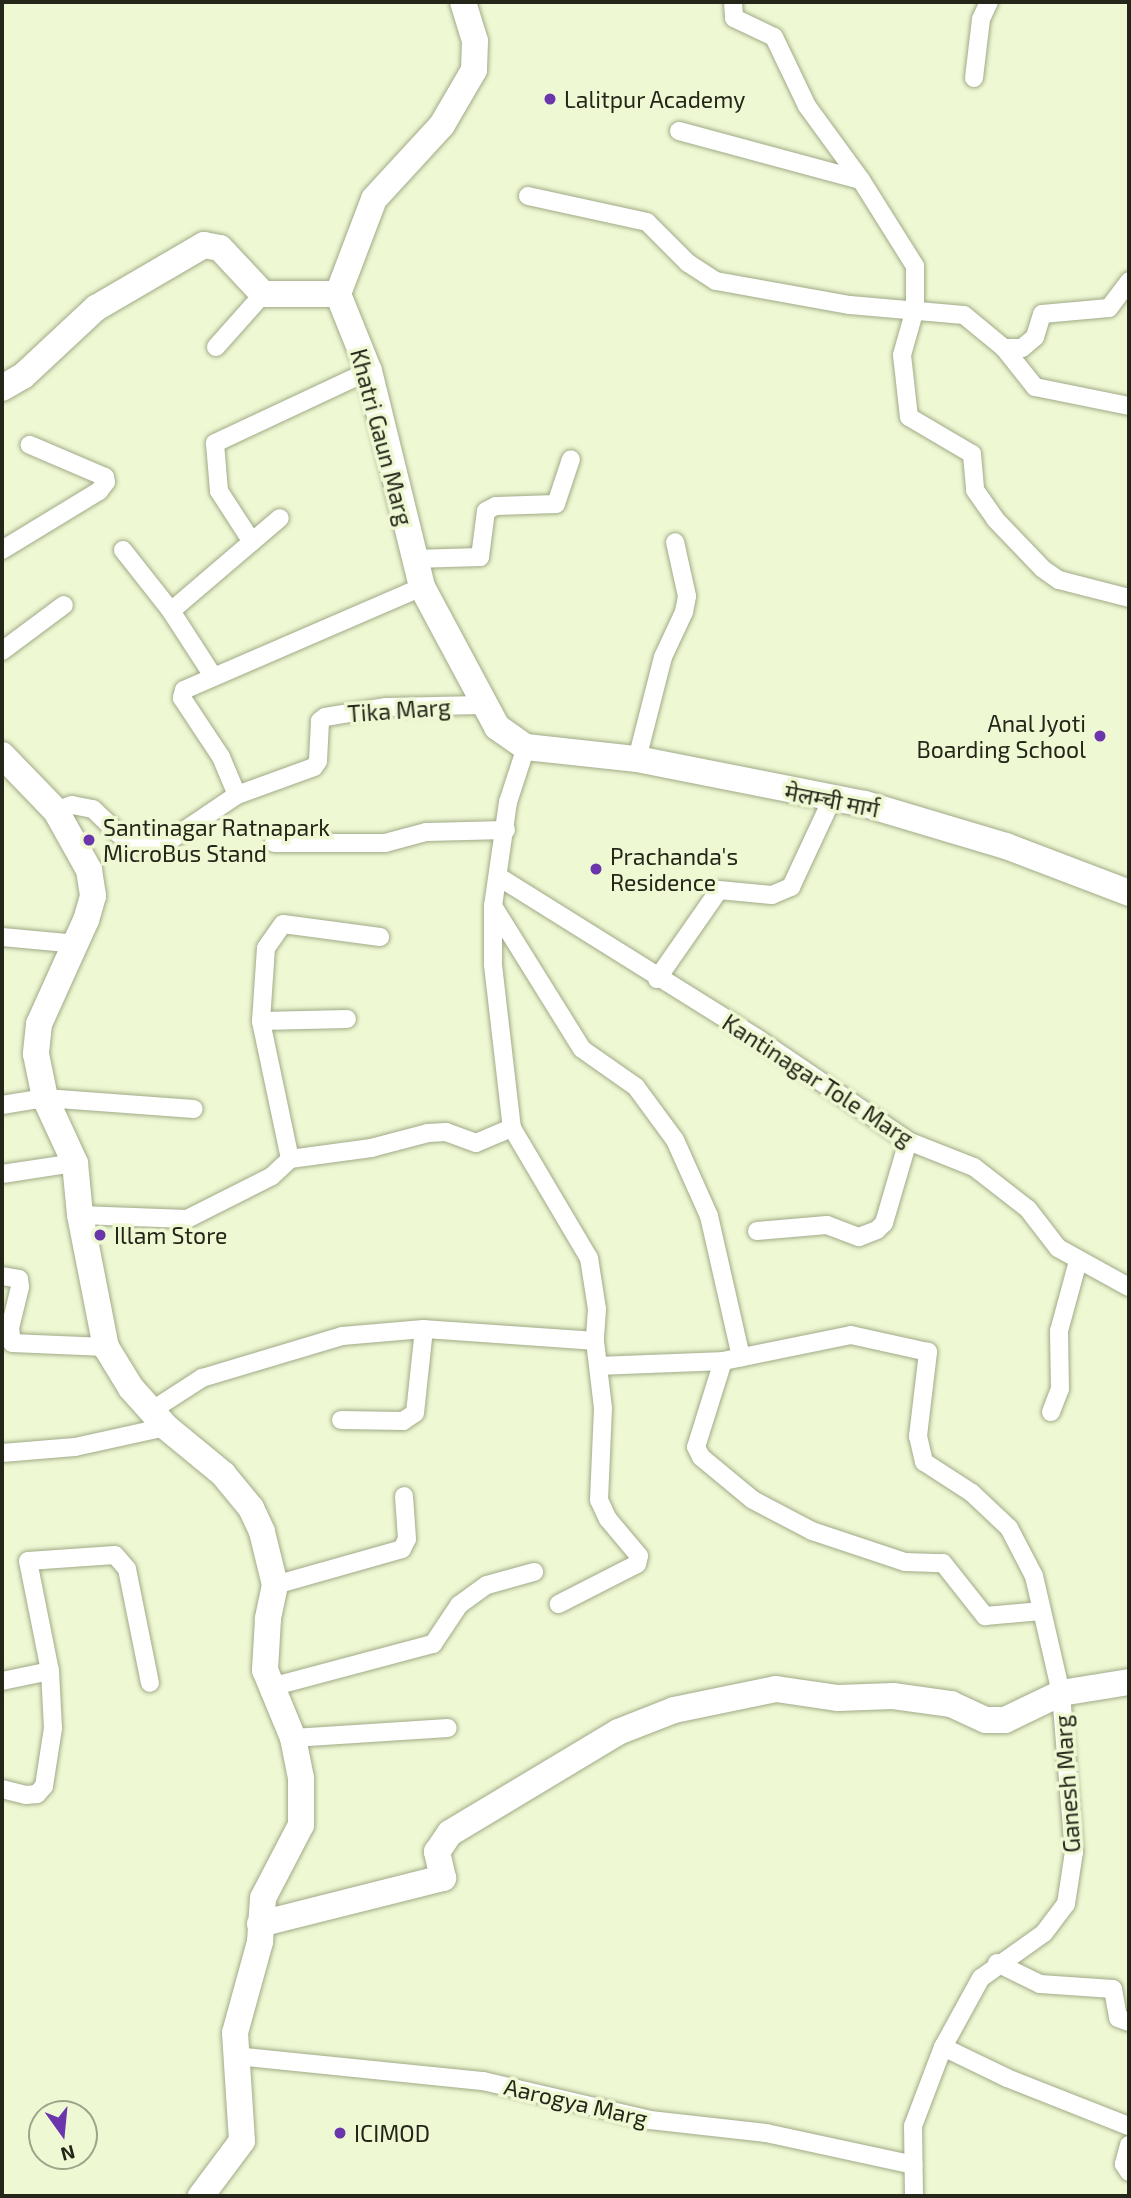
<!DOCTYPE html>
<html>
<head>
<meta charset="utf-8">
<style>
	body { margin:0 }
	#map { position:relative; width:1131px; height:2198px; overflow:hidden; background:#eef8d3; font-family:"Exo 2","Noto Sans Devanagari",sans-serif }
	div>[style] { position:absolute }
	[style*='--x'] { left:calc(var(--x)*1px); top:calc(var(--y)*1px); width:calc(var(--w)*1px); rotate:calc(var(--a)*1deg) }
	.roads { filter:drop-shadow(0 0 2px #a0aa87) drop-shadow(0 0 2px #a0aa87) }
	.minor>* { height:18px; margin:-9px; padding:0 9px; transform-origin:9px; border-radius:9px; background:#fff }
	.secondary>* { height:26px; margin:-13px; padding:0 13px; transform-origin:13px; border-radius:13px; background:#fff }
	.dots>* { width:19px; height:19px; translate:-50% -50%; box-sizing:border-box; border:4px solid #eef8d3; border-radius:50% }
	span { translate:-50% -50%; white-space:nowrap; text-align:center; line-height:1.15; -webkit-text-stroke:7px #eef8d3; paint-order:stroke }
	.poi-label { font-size:23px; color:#232619 }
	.left { translate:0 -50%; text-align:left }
	.right { translate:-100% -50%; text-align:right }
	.street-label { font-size:23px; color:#232619 }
	.frame { position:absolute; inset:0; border:4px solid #232619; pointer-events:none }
	.north { position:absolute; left:28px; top:2100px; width:70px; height:70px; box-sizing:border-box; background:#eef8d3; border:2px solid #9da489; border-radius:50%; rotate:165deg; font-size:19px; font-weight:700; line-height:28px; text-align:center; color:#232619 }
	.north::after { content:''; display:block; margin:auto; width:24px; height:32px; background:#6b35ac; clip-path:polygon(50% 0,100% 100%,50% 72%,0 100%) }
</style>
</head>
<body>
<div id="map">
	<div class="roads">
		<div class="minor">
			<div style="--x:733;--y:2;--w:16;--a:86"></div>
			<div style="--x:734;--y:18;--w:44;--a:25.4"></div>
			<div style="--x:774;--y:37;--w:76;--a:64.4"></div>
			<div style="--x:807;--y:106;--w:92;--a:53.9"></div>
			<div style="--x:974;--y:78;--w:59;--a:-83.2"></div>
			<div style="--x:981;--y:19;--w:19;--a:-65"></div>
			<div style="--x:679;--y:131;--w:188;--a:15.1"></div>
			<div style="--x:861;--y:180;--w:102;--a:57.9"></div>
			<div style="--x:915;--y:266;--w:43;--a:90"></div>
			<div style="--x:915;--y:309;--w:48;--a:105.8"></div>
			<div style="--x:902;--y:355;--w:62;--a:83.6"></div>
			<div style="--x:909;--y:417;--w:73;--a:30.4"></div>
			<div style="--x:972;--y:454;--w:36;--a:85"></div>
			<div style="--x:975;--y:490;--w:35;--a:55"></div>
			<div style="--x:995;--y:519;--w:69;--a:46.2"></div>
			<div style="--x:1043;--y:569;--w:19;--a:35"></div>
			<div style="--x:1059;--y:580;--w:72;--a:14.4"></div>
			<div style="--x:528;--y:196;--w:122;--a:12.3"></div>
			<div style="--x:647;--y:222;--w:58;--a:45"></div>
			<div style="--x:688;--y:263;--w:33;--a:33"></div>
			<div style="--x:716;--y:281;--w:136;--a:10.2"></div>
			<div style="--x:850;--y:305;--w:114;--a:5"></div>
			<div style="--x:964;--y:315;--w:52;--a:39.5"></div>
			<div style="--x:1004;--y:348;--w:18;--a:0"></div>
			<div style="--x:1022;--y:348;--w:17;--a:-40"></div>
			<div style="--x:1035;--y:337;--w:24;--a:-73"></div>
			<div style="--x:1042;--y:314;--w:67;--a:-5.1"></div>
			<div style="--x:1109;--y:308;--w:34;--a:-53"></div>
			<div style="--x:216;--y:347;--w:71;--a:-48.4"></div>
			<div style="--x:1004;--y:348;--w:50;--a:51.5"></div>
			<div style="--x:1035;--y:387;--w:96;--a:11.4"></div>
			<div style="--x:252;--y:542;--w:61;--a:-122.9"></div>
			<div style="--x:219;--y:491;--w:48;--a:-94.8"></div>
			<div style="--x:215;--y:443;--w:170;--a:-25.1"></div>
			<div style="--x:2;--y:550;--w:114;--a:-31.3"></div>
			<div style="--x:99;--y:491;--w:11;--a:-52"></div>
			<div style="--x:106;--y:482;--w:5;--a:-101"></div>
			<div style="--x:105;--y:477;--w:82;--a:-156.9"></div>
			<div style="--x:123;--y:550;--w:78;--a:51.8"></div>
			<div style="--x:171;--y:611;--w:77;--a:57.1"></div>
			<div style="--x:414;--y:559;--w:66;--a:-1.7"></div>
			<div style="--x:480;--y:557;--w:46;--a:-82.6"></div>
			<div style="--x:486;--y:511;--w:11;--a:-27"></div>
			<div style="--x:496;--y:506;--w:60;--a:-1.9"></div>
			<div style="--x:556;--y:504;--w:47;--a:-71.6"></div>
			<div style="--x:171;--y:611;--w:143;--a:-40.5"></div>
			<div style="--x:2;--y:651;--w:77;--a:-36.6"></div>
			<div style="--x:526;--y:747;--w:58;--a:108.1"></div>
			<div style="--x:508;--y:802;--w:105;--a:98.2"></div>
			<div style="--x:493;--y:906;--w:168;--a:58.1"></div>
			<div style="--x:582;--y:1049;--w:66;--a:35.1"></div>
			<div style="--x:636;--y:1087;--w:66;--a:53.7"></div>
			<div style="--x:675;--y:1140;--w:83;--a:65.9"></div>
			<div style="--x:709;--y:1216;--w:145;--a:77.2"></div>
			<div style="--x:637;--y:759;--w:105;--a:-75.7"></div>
			<div style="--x:663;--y:657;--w:50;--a:-65"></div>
			<div style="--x:684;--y:612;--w:16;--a:-79"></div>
			<div style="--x:687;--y:596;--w:55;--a:-102.5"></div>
			<div style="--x:237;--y:795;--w:41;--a:-112.8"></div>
			<div style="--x:221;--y:757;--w:71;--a:-123.5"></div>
			<div style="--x:182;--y:698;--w:8;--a:-76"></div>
			<div style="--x:184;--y:690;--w:259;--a:-23.4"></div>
			<div style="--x:56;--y:811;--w:17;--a:-21"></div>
			<div style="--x:72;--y:805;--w:21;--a:11"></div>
			<div style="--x:93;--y:809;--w:36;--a:44"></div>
			<div style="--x:119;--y:834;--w:31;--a:27"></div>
			<div style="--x:147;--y:848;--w:20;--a:-15"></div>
			<div style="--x:166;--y:843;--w:86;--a:-34.1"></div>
			<div style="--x:237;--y:795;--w:82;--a:-20"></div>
			<div style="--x:314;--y:767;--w:7;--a:-56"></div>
			<div style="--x:318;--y:761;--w:40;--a:-87.1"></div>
			<div style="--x:320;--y:721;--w:6;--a:-39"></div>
			<div style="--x:325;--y:717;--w:62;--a:-9.3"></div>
			<div style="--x:386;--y:707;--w:98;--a:-1.2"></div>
			<div style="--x:274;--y:843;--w:111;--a:0"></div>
			<div style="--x:385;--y:843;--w:42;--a:-15"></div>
			<div style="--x:426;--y:832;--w:80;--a:-1.4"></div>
			<div style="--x:499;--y:877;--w:309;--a:32"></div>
			<div style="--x:761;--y:1041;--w:178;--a:34.2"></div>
			<div style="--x:908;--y:1141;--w:71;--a:21.5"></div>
			<div style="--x:974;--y:1167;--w:68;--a:37.9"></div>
			<div style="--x:1028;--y:1209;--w:49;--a:52.4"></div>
			<div style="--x:1058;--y:1248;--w:81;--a:28.8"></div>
			<div style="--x:493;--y:906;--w:59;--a:90"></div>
			<div style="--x:493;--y:965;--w:164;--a:83.4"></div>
			<div style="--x:512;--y:1128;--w:151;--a:59.4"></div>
			<div style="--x:589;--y:1258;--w:52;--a:81.1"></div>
			<div style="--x:597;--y:1309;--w:32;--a:94"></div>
			<div style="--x:595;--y:1341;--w:67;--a:83.2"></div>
			<div style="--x:603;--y:1408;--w:92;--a:92.5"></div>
			<div style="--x:599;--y:1500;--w:21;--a:65"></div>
			<div style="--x:608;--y:1519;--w:48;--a:50"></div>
			<div style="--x:639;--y:1556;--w:8;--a:104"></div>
			<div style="--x:637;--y:1564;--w:88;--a:152.9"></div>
			<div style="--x:2;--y:937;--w:76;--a:5.3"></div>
			<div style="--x:657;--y:979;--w:108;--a:-55.1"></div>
			<div style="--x:719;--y:890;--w:53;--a:5.4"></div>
			<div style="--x:772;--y:895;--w:21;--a:-23"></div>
			<div style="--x:791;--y:887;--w:99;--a:-65"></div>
			<div style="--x:261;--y:1021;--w:86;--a:-1.3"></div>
			<div style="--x:2;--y:1105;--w:44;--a:-9.2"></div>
			<div style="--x:45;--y:1098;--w:149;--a:4.2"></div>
			<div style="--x:290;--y:1159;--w:141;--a:-101.9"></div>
			<div style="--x:261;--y:1021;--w:73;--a:-86.1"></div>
			<div style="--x:266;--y:948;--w:29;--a:-55"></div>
			<div style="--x:283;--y:924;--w:98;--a:7.6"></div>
			<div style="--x:2;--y:1174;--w:74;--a:-8.6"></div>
			<div style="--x:80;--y:1215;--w:107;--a:2.1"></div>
			<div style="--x:187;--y:1219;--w:95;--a:-26.8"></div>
			<div style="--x:272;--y:1176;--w:25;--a:-43"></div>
			<div style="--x:290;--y:1159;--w:82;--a:-7.7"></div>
			<div style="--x:371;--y:1148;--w:59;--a:-14.7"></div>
			<div style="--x:428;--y:1133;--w:18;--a:-3"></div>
			<div style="--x:446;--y:1132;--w:32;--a:20"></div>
			<div style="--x:476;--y:1143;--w:39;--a:-23"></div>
			<div style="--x:757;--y:1231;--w:70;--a:-4.9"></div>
			<div style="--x:827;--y:1225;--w:34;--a:21"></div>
			<div style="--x:859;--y:1237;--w:19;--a:-21"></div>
			<div style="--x:877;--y:1230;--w:10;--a:-45"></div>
			<div style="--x:884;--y:1223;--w:85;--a:-73.7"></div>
			<div style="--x:2;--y:1276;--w:17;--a:10"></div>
			<div style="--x:19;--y:1279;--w:8;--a:83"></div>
			<div style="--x:20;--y:1287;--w:42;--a:103.7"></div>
			<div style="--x:10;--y:1328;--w:15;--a:82"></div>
			<div style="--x:12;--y:1343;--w:94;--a:2.4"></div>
			<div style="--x:600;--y:1366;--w:123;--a:-2.3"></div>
			<div style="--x:151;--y:1411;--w:61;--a:-32.9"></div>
			<div style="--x:202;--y:1378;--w:146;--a:-16.7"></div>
			<div style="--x:342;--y:1336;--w:82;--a:-4.9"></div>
			<div style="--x:424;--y:1329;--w:171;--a:4"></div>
			<div style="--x:1051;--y:1412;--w:25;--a:-69"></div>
			<div style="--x:1060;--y:1389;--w:58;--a:-91"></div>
			<div style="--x:1059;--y:1331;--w:73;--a:-74.8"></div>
			<div style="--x:341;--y:1420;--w:62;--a:0.9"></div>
			<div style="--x:403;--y:1421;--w:14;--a:-34"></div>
			<div style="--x:415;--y:1413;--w:84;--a:-83.9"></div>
			<div style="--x:2;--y:1453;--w:73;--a:-4.7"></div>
			<div style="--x:75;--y:1447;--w:93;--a:-12.4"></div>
			<div style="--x:275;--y:1585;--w:132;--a:-15.8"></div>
			<div style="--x:402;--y:1549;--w:11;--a:-63"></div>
			<div style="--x:407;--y:1539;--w:43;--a:-94"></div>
			<div style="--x:50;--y:1671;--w:112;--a:-101.3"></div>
			<div style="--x:28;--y:1561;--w:87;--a:-3.9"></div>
			<div style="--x:115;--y:1555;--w:18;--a:49"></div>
			<div style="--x:127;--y:1569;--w:116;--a:78.6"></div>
			<div style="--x:2;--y:1681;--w:49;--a:-11.8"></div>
			<div style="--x:50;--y:1671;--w:57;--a:87"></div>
			<div style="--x:53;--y:1728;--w:59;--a:98.8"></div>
			<div style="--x:44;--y:1786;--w:11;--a:131"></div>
			<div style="--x:37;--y:1794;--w:11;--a:175"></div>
			<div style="--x:26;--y:1795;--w:25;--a:-166"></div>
			<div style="--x:271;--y:1687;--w:168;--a:-14.9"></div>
			<div style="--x:433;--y:1644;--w:47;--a:-56.3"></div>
			<div style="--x:459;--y:1605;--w:34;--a:-36"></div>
			<div style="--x:487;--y:1585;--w:49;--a:-15.5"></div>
			<div style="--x:293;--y:1738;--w:155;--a:-3.7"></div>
			<div style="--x:997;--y:1963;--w:48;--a:26"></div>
			<div style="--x:1040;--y:1984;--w:73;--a:3.9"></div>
			<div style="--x:1113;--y:1989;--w:29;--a:80"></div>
			<div style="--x:1118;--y:2018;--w:12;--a:20"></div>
			<div style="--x:943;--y:2047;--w:71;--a:25.8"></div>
			<div style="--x:1007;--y:2078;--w:131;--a:21.5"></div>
			<div style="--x:236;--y:2056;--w:248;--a:5.8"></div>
			<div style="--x:483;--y:2081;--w:171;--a:13.1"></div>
			<div style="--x:650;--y:2120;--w:117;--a:6.4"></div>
			<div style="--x:766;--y:2133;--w:151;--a:12.2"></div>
			<div style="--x:1129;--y:2145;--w:20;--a:105"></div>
			<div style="--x:1124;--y:2164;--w:9;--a:58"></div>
			<div style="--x:914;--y:2196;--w:70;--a:-90.8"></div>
			<div style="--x:913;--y:2126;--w:85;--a:-69.2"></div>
			<div style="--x:943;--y:2047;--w:79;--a:-61.2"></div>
			<div style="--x:981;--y:1978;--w:77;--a:-35.5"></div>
			<div style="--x:1044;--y:1933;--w:36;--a:-53"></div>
			<div style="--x:1066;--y:1904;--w:53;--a:-81.3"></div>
			<div style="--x:1074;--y:1852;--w:160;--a:-94.7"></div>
			<div style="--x:1061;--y:1693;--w:120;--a:-103"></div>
			<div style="--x:1034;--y:1576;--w:54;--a:-117.5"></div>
			<div style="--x:1009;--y:1528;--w:51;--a:-136.6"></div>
			<div style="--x:972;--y:1493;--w:57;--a:-147.1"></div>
			<div style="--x:924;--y:1462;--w:27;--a:-103"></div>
			<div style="--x:918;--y:1436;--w:85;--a:-83.2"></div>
			<div style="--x:928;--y:1352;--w:79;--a:-167.6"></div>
			<div style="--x:851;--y:1335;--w:131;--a:168.5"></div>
			<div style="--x:723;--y:1361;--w:90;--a:107.4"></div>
			<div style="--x:696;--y:1447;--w:11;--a:63"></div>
			<div style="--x:701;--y:1457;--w:67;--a:39.6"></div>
			<div style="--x:753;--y:1500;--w:67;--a:27.7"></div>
			<div style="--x:812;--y:1531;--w:98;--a:18.4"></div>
			<div style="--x:905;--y:1562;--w:38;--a:2"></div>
			<div style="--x:943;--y:1563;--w:68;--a:51.6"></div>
			<div style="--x:985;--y:1616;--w:57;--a:-5"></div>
		</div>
		<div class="secondary">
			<div style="--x:463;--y:2;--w:41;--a:72.9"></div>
			<div style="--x:475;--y:41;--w:29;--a:92"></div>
			<div style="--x:474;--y:70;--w:64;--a:120.2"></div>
			<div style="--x:442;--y:125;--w:100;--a:132.6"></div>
			<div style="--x:374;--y:199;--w:102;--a:110.8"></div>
			<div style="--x:338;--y:294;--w:83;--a:68.1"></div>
			<div style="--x:369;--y:371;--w:222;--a:76.2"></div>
			<div style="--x:422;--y:587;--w:159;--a:61.8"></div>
			<div style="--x:497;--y:727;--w:35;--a:35"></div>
			<div style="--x:526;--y:747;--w:112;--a:6.2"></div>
			<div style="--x:637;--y:759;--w:232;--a:11.2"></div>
			<div style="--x:865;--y:804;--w:147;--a:16.6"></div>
			<div style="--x:1006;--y:846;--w:132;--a:20.9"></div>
			<div style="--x:2;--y:388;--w:24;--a:-30"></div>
			<div style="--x:23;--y:376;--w:100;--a:-43"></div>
			<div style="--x:96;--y:308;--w:125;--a:-30.3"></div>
			<div style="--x:204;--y:245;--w:16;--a:11"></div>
			<div style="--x:220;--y:248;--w:63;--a:46.9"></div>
			<div style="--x:263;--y:294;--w:75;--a:0"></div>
			<div style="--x:2;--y:755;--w:78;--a:46"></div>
			<div style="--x:56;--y:811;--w:68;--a:60.8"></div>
			<div style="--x:89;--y:870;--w:26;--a:81"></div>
			<div style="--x:93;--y:896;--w:25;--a:106"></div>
			<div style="--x:86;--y:920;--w:114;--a:114.3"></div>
			<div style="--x:39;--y:1024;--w:30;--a:96"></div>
			<div style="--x:36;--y:1054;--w:45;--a:78.4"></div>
			<div style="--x:45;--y:1098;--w:72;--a:65.2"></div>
			<div style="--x:75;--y:1163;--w:52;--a:84.5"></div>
			<div style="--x:80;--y:1215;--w:135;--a:78.9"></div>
			<div style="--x:106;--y:1347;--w:48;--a:58.6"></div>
			<div style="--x:131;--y:1388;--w:52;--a:48.1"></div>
			<div style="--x:166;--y:1427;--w:74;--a:39.5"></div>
			<div style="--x:223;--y:1474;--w:44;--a:50.5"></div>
			<div style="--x:251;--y:1508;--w:26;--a:65"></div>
			<div style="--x:262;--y:1532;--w:55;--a:76.2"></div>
			<div style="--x:275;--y:1585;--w:35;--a:102"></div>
			<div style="--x:268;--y:1619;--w:51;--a:93.4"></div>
			<div style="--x:265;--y:1670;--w:74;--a:67.6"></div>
			<div style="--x:293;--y:1738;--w:41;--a:78.7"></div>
			<div style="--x:301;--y:1778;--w:47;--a:90"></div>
			<div style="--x:301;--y:1825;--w:82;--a:117.5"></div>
			<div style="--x:263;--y:1898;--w:44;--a:93.9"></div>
			<div style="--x:260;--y:1942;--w:94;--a:105.4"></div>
			<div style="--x:235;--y:2033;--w:108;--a:86.3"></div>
			<div style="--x:242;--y:2141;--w:69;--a:126.7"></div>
			<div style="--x:260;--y:1924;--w:189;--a:-14.1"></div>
			<div style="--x:443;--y:1878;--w:27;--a:-103"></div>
			<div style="--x:437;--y:1852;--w:23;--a:-56"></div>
			<div style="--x:450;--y:1833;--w:196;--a:-31"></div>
			<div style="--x:618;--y:1732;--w:60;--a:-21.4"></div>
			<div style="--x:674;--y:1710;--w:104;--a:-11.6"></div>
			<div style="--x:776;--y:1689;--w:63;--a:8.3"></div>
			<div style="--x:838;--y:1698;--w:55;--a:-2.1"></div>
			<div style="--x:893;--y:1696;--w:59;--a:7.9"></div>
			<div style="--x:951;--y:1704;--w:38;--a:25"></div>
			<div style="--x:986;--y:1720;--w:19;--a:0"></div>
			<div style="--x:1005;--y:1720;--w:62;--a:-25.7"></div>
			<div style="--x:1061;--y:1693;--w:69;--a:-9.2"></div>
		</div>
	</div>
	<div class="dots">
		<div style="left:550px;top:99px;background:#6b35ac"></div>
		<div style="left:1100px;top:736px;background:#6b35ac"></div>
		<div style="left:89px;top:840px;background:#6b35ac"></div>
		<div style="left:596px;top:869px;background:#6b35ac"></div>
		<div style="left:100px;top:1235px;background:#6b35ac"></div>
		<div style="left:340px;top:2133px;background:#6b35ac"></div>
	</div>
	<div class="poi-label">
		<span class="left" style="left:564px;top:99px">Lalitpur Academy</span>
		<span class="right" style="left:1086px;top:736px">Anal Jyoti<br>Boarding School</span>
		<span class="left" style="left:103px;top:840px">Santinagar Ratnapark<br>MicroBus Stand</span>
		<span class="left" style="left:610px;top:869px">Prachanda's<br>Residence</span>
		<span class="left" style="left:114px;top:1235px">Illam Store</span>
		<span class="left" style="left:354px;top:2133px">ICIMOD</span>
	</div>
	<div class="street-label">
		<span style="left:382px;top:437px;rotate:75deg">Khatri Gaun Marg</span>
		<span style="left:399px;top:710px;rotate:-4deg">Tika Marg</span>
		<span style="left:832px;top:800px;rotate:11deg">मेलम्ची मार्ग</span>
		<span style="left:818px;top:1080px;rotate:33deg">Kantinagar Tole Marg</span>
		<span style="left:1067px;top:1784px;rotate:-94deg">Ganesh Marg</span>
		<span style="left:576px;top:2102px;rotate:13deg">Aarogya Marg</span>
	</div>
	<div class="frame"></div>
	<div class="north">N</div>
</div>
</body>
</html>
